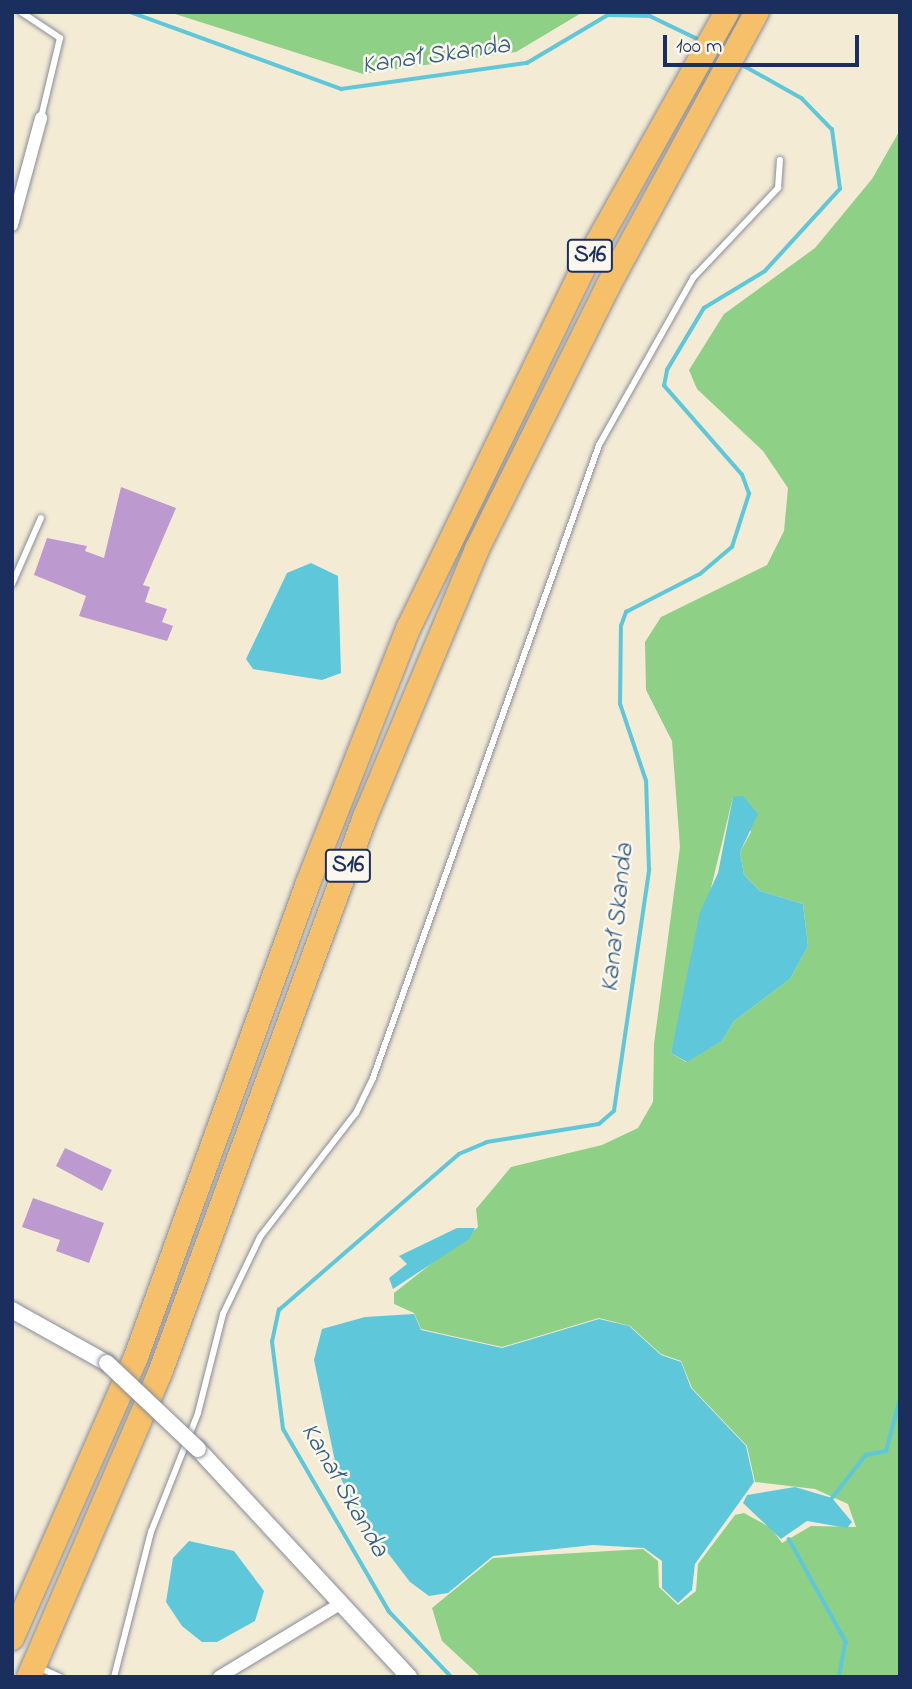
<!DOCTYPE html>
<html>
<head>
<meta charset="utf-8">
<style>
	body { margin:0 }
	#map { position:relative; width:912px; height:1689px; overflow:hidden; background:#f4ebd5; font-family:"Indie Flower",sans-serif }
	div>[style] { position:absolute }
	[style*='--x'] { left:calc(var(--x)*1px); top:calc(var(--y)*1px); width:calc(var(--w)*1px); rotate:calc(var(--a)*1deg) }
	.green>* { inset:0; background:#8fd087 }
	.water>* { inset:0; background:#5ec7d9 }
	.stream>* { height:3.5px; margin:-1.75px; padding:0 1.75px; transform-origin:1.75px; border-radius:1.75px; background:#5ec7d9 }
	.building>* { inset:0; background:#bc9ad0 }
	.roads { filter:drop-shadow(0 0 2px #888d9a) drop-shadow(0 0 2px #888d9a) }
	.service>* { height:6px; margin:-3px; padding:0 3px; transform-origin:3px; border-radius:3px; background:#fff }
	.minor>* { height:12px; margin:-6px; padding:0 6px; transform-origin:6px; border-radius:6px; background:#fff }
	.tertiary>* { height:16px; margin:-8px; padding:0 8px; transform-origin:8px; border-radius:8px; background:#fff }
	.motorway>* { height:24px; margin:-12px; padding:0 12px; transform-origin:12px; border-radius:12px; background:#f6c06b }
	.bridges { filter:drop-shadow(0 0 2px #888d9a) drop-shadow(0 0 2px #888d9a) }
	.tertiary-bridge>* { height:16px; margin:-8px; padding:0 8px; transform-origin:8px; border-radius:8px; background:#fff }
	span { translate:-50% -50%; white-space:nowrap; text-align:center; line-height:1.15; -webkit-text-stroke:5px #fbf7ec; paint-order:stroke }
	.shield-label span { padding:2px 5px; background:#fbf7ec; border:2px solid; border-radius:5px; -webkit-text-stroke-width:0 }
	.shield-label { font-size:23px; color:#1b2f5e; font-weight:700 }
	.water-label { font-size:26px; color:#2f5d83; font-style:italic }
	.frame { position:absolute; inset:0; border:14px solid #1b2f5e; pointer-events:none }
	.scale { position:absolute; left:663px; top:35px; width:196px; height:32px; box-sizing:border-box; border:4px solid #1b2f5e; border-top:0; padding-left:9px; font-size:21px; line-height:24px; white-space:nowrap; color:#1b2f5e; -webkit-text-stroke:5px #fbf7ec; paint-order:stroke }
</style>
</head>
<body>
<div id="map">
	<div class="green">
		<div style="clip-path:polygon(169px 12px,583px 12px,516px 52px,363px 74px)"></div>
		<div style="clip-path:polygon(evenodd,900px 130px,900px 1677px,481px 1677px,442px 1641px,432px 1608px,493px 1558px,643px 1549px,658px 1561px,659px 1587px,678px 1605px,696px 1591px,698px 1564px,735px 1515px,744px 1513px,771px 1528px,782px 1543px,811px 1526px,856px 1527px,848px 1504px,815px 1489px,755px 1482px,747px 1446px,692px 1388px,681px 1361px,661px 1354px,630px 1326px,599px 1318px,502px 1347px,421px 1329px,414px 1313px,394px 1304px,394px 1293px,478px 1227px,476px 1209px,511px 1167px,602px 1145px,638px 1128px,653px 1102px,654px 1044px,680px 847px,672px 741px,646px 690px,645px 642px,661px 617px,767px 565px,784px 531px,788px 488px,763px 451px,697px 389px,689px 370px,724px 314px,815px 248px,872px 179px,900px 130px,733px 797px,751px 832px,740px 852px,744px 875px,760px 891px,803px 904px,808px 946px,790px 979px,734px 1021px,722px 1041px,686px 1062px,671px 1053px,673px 1045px,733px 797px)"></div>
	</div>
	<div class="water">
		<div style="clip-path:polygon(311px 563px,338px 576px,341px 673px,322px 680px,253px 669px,246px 659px,287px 573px)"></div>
		<div style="clip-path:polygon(743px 796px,758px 814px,740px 852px,744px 875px,760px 891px,803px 904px,808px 946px,790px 979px,734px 1021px,722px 1041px,687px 1062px,671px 1053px,700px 912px,718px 873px,733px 797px)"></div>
		<div style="clip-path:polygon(457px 1228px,475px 1228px,469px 1239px,393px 1289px,389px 1278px,407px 1264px,399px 1256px)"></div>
		<div style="clip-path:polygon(414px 1314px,421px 1330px,502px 1348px,599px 1319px,629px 1326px,661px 1355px,681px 1362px,691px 1388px,746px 1446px,754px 1482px,695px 1564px,692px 1590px,678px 1603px,662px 1588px,662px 1561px,644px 1548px,593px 1545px,493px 1556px,448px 1593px,429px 1596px,410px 1582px,361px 1518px,337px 1471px,314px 1360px,322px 1329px,365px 1317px)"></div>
		<div style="clip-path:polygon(795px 1487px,832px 1498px,852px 1522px,847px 1528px,807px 1521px,781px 1539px,743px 1503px,747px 1495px)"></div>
		<div style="clip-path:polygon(189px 1541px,234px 1551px,264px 1591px,255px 1621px,217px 1642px,202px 1642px,182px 1626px,166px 1602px,173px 1558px)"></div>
	</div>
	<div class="stream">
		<div style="--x:130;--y:12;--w:225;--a:20"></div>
		<div style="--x:341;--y:89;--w:188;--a:-8"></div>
		<div style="--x:527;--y:63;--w:94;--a:-30.7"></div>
		<div style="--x:608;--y:15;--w:42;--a:1.4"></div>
		<div style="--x:650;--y:16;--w:58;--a:25.7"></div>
		<div style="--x:832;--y:1498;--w:55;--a:-51.7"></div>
		<div style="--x:866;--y:1455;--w:20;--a:-11"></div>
		<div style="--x:886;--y:1451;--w:54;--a:-74.9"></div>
		<div style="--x:789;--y:1539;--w:118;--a:61"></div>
		<div style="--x:846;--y:1642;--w:36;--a:101"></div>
		<div style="--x:451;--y:1677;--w:90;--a:-133.6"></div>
		<div style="--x:389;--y:1612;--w:211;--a:-120.1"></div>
		<div style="--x:283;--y:1429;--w:88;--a:-97.2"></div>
		<div style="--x:272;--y:1342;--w:33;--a:-78"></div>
		<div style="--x:279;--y:1310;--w:238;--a:-40.9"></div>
		<div style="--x:459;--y:1154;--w:30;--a:-23"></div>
		<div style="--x:487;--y:1142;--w:113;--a:-9.1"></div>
		<div style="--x:599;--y:1124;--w:20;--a:-41"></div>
		<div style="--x:614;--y:1111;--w:244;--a:-81.7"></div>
		<div style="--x:649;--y:870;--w:89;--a:-91.9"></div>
		<div style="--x:646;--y:781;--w:81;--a:-108.7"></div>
		<div style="--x:620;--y:704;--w:78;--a:-89.3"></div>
		<div style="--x:621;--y:626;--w:15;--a:-70"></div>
		<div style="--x:626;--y:612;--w:83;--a:-27.2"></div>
		<div style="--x:700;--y:574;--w:42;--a:-40.2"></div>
		<div style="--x:732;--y:547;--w:56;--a:-72.2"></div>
		<div style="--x:749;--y:494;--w:20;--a:-110"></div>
		<div style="--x:742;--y:475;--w:118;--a:-131.2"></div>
		<div style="--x:664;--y:386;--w:16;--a:-79"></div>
		<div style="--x:667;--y:370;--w:72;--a:-59.2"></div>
		<div style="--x:704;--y:308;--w:71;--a:-31.2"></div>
		<div style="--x:765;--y:271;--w:111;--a:-47.6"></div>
		<div style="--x:840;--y:189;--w:60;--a:-97.7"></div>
		<div style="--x:832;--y:130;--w:43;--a:-134.1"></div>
		<div style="--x:802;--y:99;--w:73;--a:-150.6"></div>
	</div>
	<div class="building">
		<div style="clip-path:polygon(121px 487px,176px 508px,143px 585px,150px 587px,145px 602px,167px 609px,162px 622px,173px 626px,167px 641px,79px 616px,86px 596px,34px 575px,47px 538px,87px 546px,85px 551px,104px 558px)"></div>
		<div style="clip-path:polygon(65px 1148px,112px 1170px,102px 1191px,56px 1166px)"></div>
		<div style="clip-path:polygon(33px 1198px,104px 1223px,89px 1263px,56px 1251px,60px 1240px,22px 1227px)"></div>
	</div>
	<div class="roads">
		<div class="service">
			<div style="--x:21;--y:12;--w:47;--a:33.7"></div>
			<div style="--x:60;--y:38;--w:82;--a:103.4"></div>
			<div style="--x:12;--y:584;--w:72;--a:-66.3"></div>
			<div style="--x:40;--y:1668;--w:22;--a:24"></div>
			<div style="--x:114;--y:1677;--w:150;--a:-75.7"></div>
			<div style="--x:151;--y:1532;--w:128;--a:-68.4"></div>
			<div style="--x:198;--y:1413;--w:102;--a:-75.8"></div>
			<div style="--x:223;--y:1314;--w:85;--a:-64.3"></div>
			<div style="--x:260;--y:1237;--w:157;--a:-52.3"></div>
			<div style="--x:356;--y:1113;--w:39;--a:-64"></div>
			<div style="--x:373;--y:1078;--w:672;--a:-70.35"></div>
			<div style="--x:599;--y:445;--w:192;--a:-60.6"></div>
			<div style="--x:693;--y:278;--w:124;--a:-46.6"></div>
			<div style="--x:778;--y:188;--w:28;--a:-86"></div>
		</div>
		<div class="minor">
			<div style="--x:12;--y:225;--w:111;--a:-74.8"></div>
			<div style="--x:219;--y:1677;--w:141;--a:-31.1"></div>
		</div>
		<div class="tertiary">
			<div style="--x:12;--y:1310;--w:109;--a:29.2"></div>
			<div style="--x:198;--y:1449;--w:311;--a:47.2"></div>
		</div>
		<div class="motorway">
			<div style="--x:12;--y:1638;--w:307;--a:-66.2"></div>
			<div style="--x:136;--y:1357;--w:504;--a:-70.06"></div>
			<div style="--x:308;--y:883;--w:275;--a:-68.5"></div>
			<div style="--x:409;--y:627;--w:394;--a:-64.1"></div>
			<div style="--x:581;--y:272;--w:298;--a:-60.7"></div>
			<div style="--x:29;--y:1677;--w:331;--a:-66.7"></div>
			<div style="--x:160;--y:1373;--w:593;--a:-69.76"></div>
			<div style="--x:365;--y:817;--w:290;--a:-67.3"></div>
			<div style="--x:477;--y:549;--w:294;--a:-63.5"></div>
			<div style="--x:608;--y:286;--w:312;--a:-61.5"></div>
		</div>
	</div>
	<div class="bridges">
		<div class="tertiary-bridge">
			<div style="--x:107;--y:1363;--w:125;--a:43.4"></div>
		</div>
	</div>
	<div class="shield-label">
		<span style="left:590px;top:256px">S16</span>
		<span style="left:348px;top:866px">S16</span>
	</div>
	<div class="water-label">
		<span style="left:436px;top:57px;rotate:-8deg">Kanał Skanda</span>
		<span style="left:619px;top:918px;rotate:-84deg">Kanał Skanda</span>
		<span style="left:343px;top:1491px;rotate:60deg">Kanał Skanda</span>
	</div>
	<div class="frame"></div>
	<div class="scale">100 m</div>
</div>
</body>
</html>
